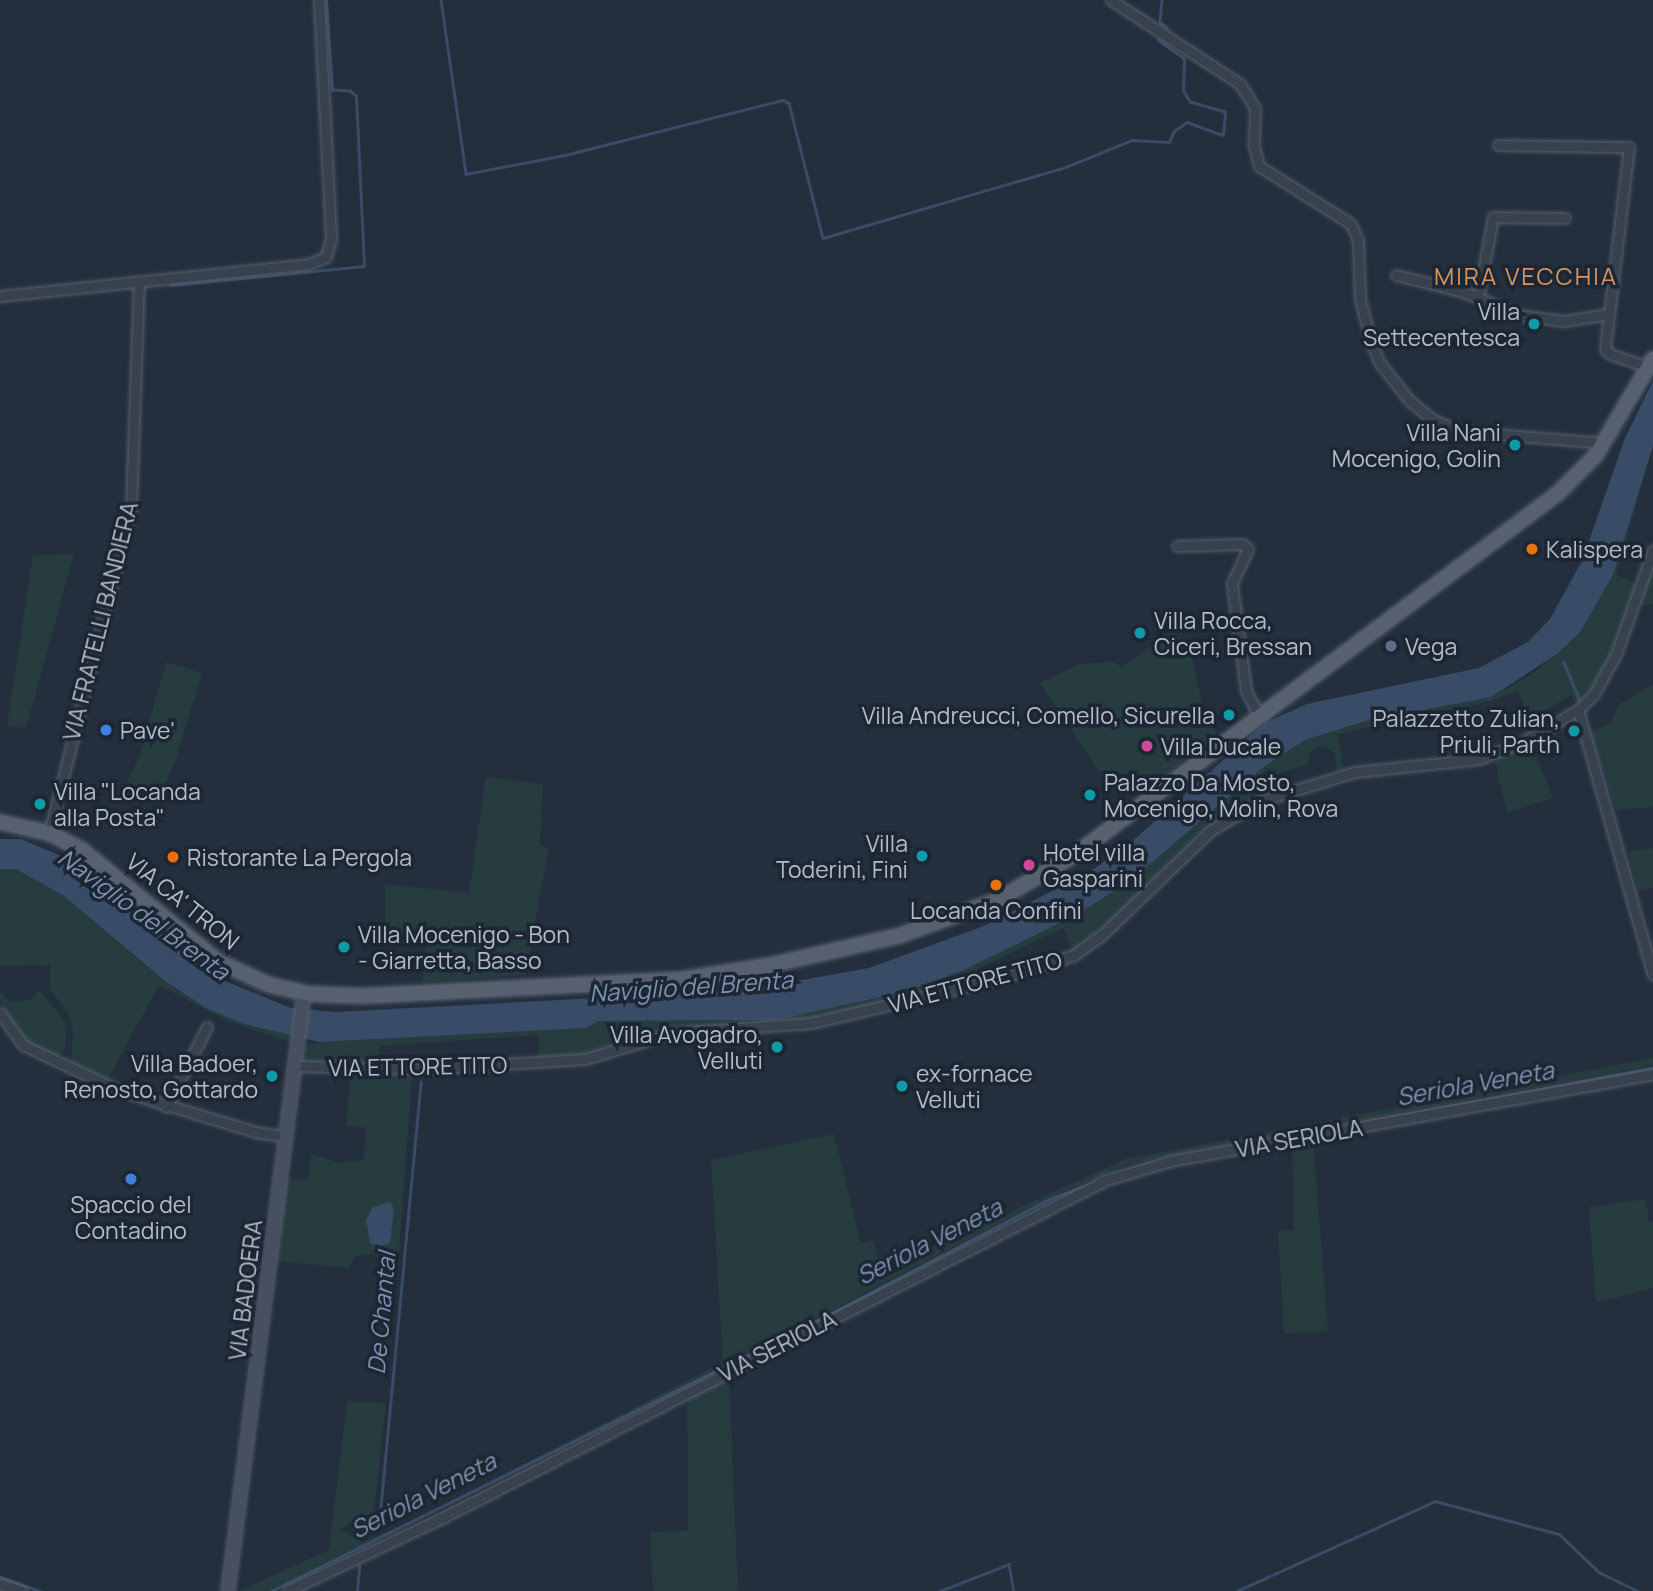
<!DOCTYPE html>
<html>
<head>
<meta charset="utf-8">
<style>
	body { margin:0 }
	#map { position:relative; width:1653px; height:1591px; overflow:hidden; background:#242f3e; font-family:Manrope,sans-serif }
	div>[style] { position:absolute }
	[style*='--x'] { left:calc(var(--x)*1px); top:calc(var(--y)*1px); width:calc(var(--w)*1px); rotate:calc(var(--a)*1deg) }
	.green>* { inset:0; background:#263c3f }
	.water>* { inset:0; background:#394c67 }
	.stream>* { height:2.5px; margin:-1.25px; padding:0 1.25px; transform-origin:1.25px; border-radius:1.25px; background:#394c67 }
	.roads { filter:drop-shadow(0 0 2px #565f6c) drop-shadow(0 0 2px #565f6c) }
	.minor>* { height:9px; margin:-4.5px; padding:0 4.5px; transform-origin:4.5px; border-radius:4.5px; background:#38414e }
	.secondary>* { height:12px; margin:-6px; padding:0 6px; transform-origin:6px; border-radius:6px; background:#465061 }
	.primary>* { height:14px; margin:-7px; padding:0 7px; transform-origin:7px; border-radius:7px; background:#56606e }
	.dots>* { width:19px; height:19px; translate:-50% -50%; box-sizing:border-box; border:4px solid #1d2633; border-radius:50% }
	span { translate:-50% -50%; white-space:nowrap; text-align:center; line-height:1.15; -webkit-text-stroke:7px #1d2633; paint-order:stroke }
	.poi-label { font-size:23px; color:#b4bcc9 }
	.right { translate:-100% -50%; text-align:right }
	.left { translate:0 -50%; text-align:left }
	.street-label { font-size:23px; color:#b4bcc9 }
	.neighbourhood-label { font-size:24px; color:#d59563; letter-spacing:2px }
	.water-label { font-size:24px; color:#7c92b1; font-style:italic }
</style>
</head>
<body>
<div id="map">
	<div class="green">
		<div style="clip-path:polygon(1653px 446px,1616px 575px,1640px 585px,1595px 688px,1577px 706px,1571px 695px,1529px 721px,1518px 690px,1491px 701px,1337px 734px,1344px 770px,1336px 770px,1335px 753px,1323px 746px,1310px 751px,1309px 764px,1273px 775px,1270px 768px,1249px 784px,1255px 799px,1203px 831px,1127px 907px,1073px 951px,1063px 928px,977px 969px,980px 981px,803px 1020px,676px 1029px,586px 1054px,539px 1059px,538px 1035px,379px 1046px,379px 1065px,307px 1063px,302px 1057px,303px 1046px,319px 1042px,586px 1028px,598px 1021px,777px 1020px,964px 970px,1076px 915px,1130px 881px,1265px 766px,1305px 740px,1362px 722px,1491px 697px,1534px 673px,1581px 631px,1613px 575px)"></div>
		<div style="clip-path:polygon(74px 554px,26px 728px,7px 726px,33px 555px)"></div>
		<div style="clip-path:polygon(1653px 562px,1653px 604px,1639px 606px,1651px 570px)"></div>
		<div style="clip-path:polygon(1175px 629px,1192px 658px,1204px 712px,1217px 733px,1140px 795px,1118px 771px,1099px 771px,1040px 683px,1080px 664px,1113px 662px,1122px 667px)"></div>
		<div style="clip-path:polygon(166px 662px,202px 673px,176px 759px,159px 799px,126px 784px,140px 756px)"></div>
		<div style="clip-path:polygon(1653px 685px,1653px 807px,1616px 810px,1590px 732px,1610px 724px,1618px 705px)"></div>
		<div style="clip-path:polygon(1531px 743px,1553px 798px,1507px 813px,1494px 758px)"></div>
		<div style="clip-path:polygon(486px 777px,543px 784px,540px 846px,549px 848px,525px 975px,423px 982px,426px 939px,385px 937px,385px 884px,469px 893px)"></div>
		<div style="clip-path:polygon(1653px 848px,1653px 887px,1638px 891px,1628px 852px)"></div>
		<div style="clip-path:polygon(0 869px,16px 869px,64px 896px,165px 981px,206px 1008px,241px 1023px,292px 1033px,290px 1042px,229px 1022px,159px 985px,108px 1079px,71px 1064px,73px 1030px,69px 1015px,50px 989px,50px 965px,0 966px)"></div>
		<div style="clip-path:polygon(40px 990px,66px 1023px,65px 1049px,57px 1057px,23px 1040px,0 1004px,0 992px,11px 1002px,30px 1000px)"></div>
		<div style="clip-path:polygon(1653px 1058px,1653px 1065px,1125px 1165px,1047px 1199px,724px 1365px,393px 1533px,306px 1575px,271px 1591px,239px 1591px,329px 1550px,347px 1401px,386px 1403px,374px 1512px,340px 1529px,363px 1542px,433px 1511px,723px 1362px,711px 1160px,834px 1134px,861px 1243px,873px 1240px,882px 1271px,1125px 1159px)"></div>
		<div style="clip-path:polygon(351px 1072px,412px 1074px,399px 1252px,355px 1256px,349px 1268px,275px 1261px,284px 1179px,308px 1180px,311px 1153px,338px 1163px,363px 1160px,367px 1128px,346px 1125px)"></div>
		<div style="clip-path:polygon(1313px 1140px,1328px 1331px,1284px 1334px,1278px 1231px,1294px 1230px,1292px 1142px)"></div>
		<div style="clip-path:polygon(1646px 1199px,1649px 1221px,1653px 1221px,1653px 1288px,1596px 1303px,1589px 1207px)"></div>
		<div style="clip-path:polygon(729px 1375px,738px 1591px,653px 1591px,650px 1532px,688px 1531px,687px 1396px)"></div>
	</div>
	<div class="water">
		<div style="clip-path:polygon(1653px 381px,1653px 446px,1613px 575px,1581px 631px,1557px 654px,1491px 697px,1362px 722px,1305px 740px,1265px 766px,1130px 881px,1076px 915px,964px 970px,907px 991px,777px 1020px,598px 1021px,586px 1028px,319px 1042px,241px 1023px,206px 1008px,165px 981px,64px 896px,16px 869px,0 869px,0 839px,21px 839px,75px 862px,213px 976px,291px 1008px,335px 1012px,746px 990px,869px 968px,984px 926px,1091px 871px,1137px 837px,1265px 723px,1307px 704px,1479px 668px,1528px 642px,1550px 619px,1582px 561px,1625px 438px)"></div>
		<div style="clip-path:polygon(390px 1202px,394px 1209px,390px 1243px,377px 1247px,370px 1243px,366px 1220px,373px 1207px)"></div>
	</div>
	<div class="stream">
		<div style="--x:441;--y:0;--w:176;--a:81.8"></div>
		<div style="--x:466;--y:174;--w:101;--a:-10.9"></div>
		<div style="--x:565;--y:155;--w:225;--a:-14.2"></div>
		<div style="--x:783;--y:100;--w:7;--a:27"></div>
		<div style="--x:789;--y:103;--w:139;--a:75.9"></div>
		<div style="--x:823;--y:238;--w:253;--a:-16.3"></div>
		<div style="--x:1066;--y:167;--w:71;--a:-22.2"></div>
		<div style="--x:1132;--y:140;--w:37;--a:3"></div>
		<div style="--x:1169;--y:142;--w:12;--a:-66"></div>
		<div style="--x:1174;--y:131;--w:16;--a:-35"></div>
		<div style="--x:1187;--y:122;--w:38;--a:20"></div>
		<div style="--x:1223;--y:135;--w:23;--a:-85"></div>
		<div style="--x:1225;--y:112;--w:36;--a:-164"></div>
		<div style="--x:1190;--y:102;--w:13;--a:-122"></div>
		<div style="--x:1183;--y:91;--w:32;--a:-88"></div>
		<div style="--x:1184;--y:59;--w:32;--a:-144"></div>
		<div style="--x:1162;--y:0;--w:22;--a:95"></div>
		<div style="--x:1160;--y:22;--w:9;--a:36"></div>
		<div style="--x:171;--y:285;--w:194;--a:-5.6"></div>
		<div style="--x:364;--y:266;--w:170;--a:-92.7"></div>
		<div style="--x:356;--y:96;--w:8;--a:-140"></div>
		<div style="--x:350;--y:91;--w:18;--a:-177"></div>
		<div style="--x:332;--y:90;--w:90;--a:-93.8"></div>
		<div style="--x:1564;--y:662;--w:42;--a:67.7"></div>
		<div style="--x:1347;--y:1125;--w:311;--a:-10.6"></div>
		<div style="--x:353;--y:1534;--w:35;--a:-39"></div>
		<div style="--x:380;--y:1512;--w:432;--a:-84.6"></div>
		<div style="--x:0;--y:1577;--w:42;--a:19.3"></div>
		<div style="--x:271;--y:1591;--w:624;--a:-26.36"></div>
		<div style="--x:830;--y:1314;--w:247;--a:-27.7"></div>
		<div style="--x:1049;--y:1199;--w:109;--a:-19.9"></div>
		<div style="--x:357;--y:1591;--w:25;--a:-85"></div>
		<div style="--x:940;--y:1591;--w:74;--a:-21.4"></div>
		<div style="--x:1009;--y:1564;--w:27;--a:80"></div>
		<div style="--x:1237;--y:1591;--w:217;--a:-24.4"></div>
		<div style="--x:1435;--y:1501;--w:128;--a:14.9"></div>
		<div style="--x:1559;--y:1534;--w:55;--a:43.5"></div>
		<div style="--x:1599;--y:1572;--w:43;--a:26"></div>
	</div>
	<div class="roads">
		<div class="minor">
			<div style="--x:1111;--y:0;--w:154;--a:33.1"></div>
			<div style="--x:1240;--y:84;--w:28;--a:58"></div>
			<div style="--x:1255;--y:108;--w:38;--a:92"></div>
			<div style="--x:1254;--y:146;--w:21;--a:76"></div>
			<div style="--x:1259;--y:166;--w:109;--a:32.2"></div>
			<div style="--x:1351;--y:224;--w:17;--a:66"></div>
			<div style="--x:1358;--y:240;--w:59;--a:88.1"></div>
			<div style="--x:1360;--y:299;--w:44;--a:75.7"></div>
			<div style="--x:1371;--y:342;--w:22;--a:68"></div>
			<div style="--x:1379;--y:362;--w:48;--a:51.7"></div>
			<div style="--x:1409;--y:400;--w:30;--a:40"></div>
			<div style="--x:1432;--y:419;--w:29;--a:25"></div>
			<div style="--x:1458;--y:431;--w:146;--a:4.7"></div>
			<div style="--x:1498;--y:145;--w:131;--a:0.9"></div>
			<div style="--x:1629;--y:147;--w:203;--a:96.8"></div>
			<div style="--x:1605;--y:349;--w:7;--a:45"></div>
			<div style="--x:1610;--y:354;--w:39;--a:19"></div>
			<div style="--x:1396;--y:275;--w:70;--a:14"></div>
			<div style="--x:1464;--y:292;--w:60;--a:22.7"></div>
			<div style="--x:1519;--y:315;--w:45;--a:7.6"></div>
			<div style="--x:1564;--y:321;--w:45;--a:-9"></div>
			<div style="--x:0;--y:296;--w:310;--a:-5.9"></div>
			<div style="--x:308;--y:264;--w:19;--a:-21"></div>
			<div style="--x:326;--y:257;--w:20;--a:-75"></div>
			<div style="--x:331;--y:238;--w:238;--a:-92.9"></div>
			<div style="--x:1478;--y:298;--w:82;--a:-79.5"></div>
			<div style="--x:1493;--y:217;--w:72;--a:0.8"></div>
			<div style="--x:1177;--y:546;--w:65;--a:-1.8"></div>
			<div style="--x:1242;--y:544;--w:8;--a:40"></div>
			<div style="--x:1248;--y:549;--w:38;--a:115"></div>
			<div style="--x:1232;--y:584;--w:108;--a:82.5"></div>
			<div style="--x:1246;--y:691;--w:26;--a:62"></div>
			<div style="--x:1578;--y:710;--w:275;--a:74.2"></div>
			<div style="--x:49;--y:833;--w:335;--a:-75.8"></div>
			<div style="--x:131;--y:508;--w:227;--a:-88"></div>
			<div style="--x:0;--y:1013;--w:39;--a:54"></div>
			<div style="--x:23;--y:1045;--w:105;--a:25.3"></div>
			<div style="--x:118;--y:1090;--w:143;--a:17"></div>
			<div style="--x:255;--y:1132;--w:30;--a:8"></div>
			<div style="--x:294;--y:1066;--w:130;--a:1.3"></div>
			<div style="--x:424;--y:1069;--w:161;--a:-3.6"></div>
			<div style="--x:585;--y:1059;--w:91;--a:-16.6"></div>
			<div style="--x:672;--y:1033;--w:139;--a:-4.1"></div>
			<div style="--x:811;--y:1023;--w:192;--a:-13.2"></div>
			<div style="--x:998;--y:979;--w:80;--a:-17.5"></div>
			<div style="--x:1074;--y:955;--w:34;--a:-36"></div>
			<div style="--x:1102;--y:935;--w:150;--a:-43.9"></div>
			<div style="--x:1210;--y:831;--w:58;--a:-31"></div>
			<div style="--x:1260;--y:801;--w:99;--a:-17"></div>
			<div style="--x:1355;--y:772;--w:125;--a:-6"></div>
			<div style="--x:1479;--y:759;--w:49;--a:-21.4"></div>
			<div style="--x:1525;--y:741;--w:61;--a:-30.3"></div>
			<div style="--x:1578;--y:710;--w:23;--a:-45"></div>
			<div style="--x:1594;--y:694;--w:46;--a:-61.2"></div>
			<div style="--x:1616;--y:654;--w:110;--a:-70.4"></div>
			<div style="--x:166;--y:1107;--w:90;--a:-62.9"></div>
			<div style="--x:0;--y:1584;--w:23;--a:18"></div>
			<div style="--x:287;--y:1591;--w:171;--a:-25.2"></div>
			<div style="--x:442;--y:1518;--w:745;--a:-26.98"></div>
			<div style="--x:1106;--y:1180;--w:67;--a:-16.5"></div>
			<div style="--x:1170;--y:1161;--w:491;--a:-10.2"></div>
		</div>
		<div class="secondary">
			<div style="--x:228;--y:1591;--w:603;--a:-82.76"></div>
		</div>
		<div class="primary">
			<div style="--x:0;--y:822;--w:50;--a:12.7"></div>
			<div style="--x:49;--y:833;--w:37;--a:27"></div>
			<div style="--x:82;--y:850;--w:177;--a:39.3"></div>
			<div style="--x:219;--y:962;--w:56;--a:24.3"></div>
			<div style="--x:270;--y:985;--w:41;--a:12.7"></div>
			<div style="--x:310;--y:994;--w:53;--a:2.2"></div>
			<div style="--x:363;--y:996;--w:322;--a:-3"></div>
			<div style="--x:685;--y:979;--w:87;--a:-9.2"></div>
			<div style="--x:771;--y:965;--w:130;--a:-12.9"></div>
			<div style="--x:898;--y:936;--w:104;--a:-19.7"></div>
			<div style="--x:996;--y:901;--w:93;--a:-30.4"></div>
			<div style="--x:1076;--y:854;--w:601;--a:-36.81"></div>
			<div style="--x:1557;--y:494;--w:55;--a:-45"></div>
			<div style="--x:1596;--y:455;--w:112;--a:-59.3"></div>
		</div>
	</div>
	<div class="dots">
		<div style="left:1534px;top:324px;background:#0f9aa8"></div>
		<div style="left:1515px;top:445px;background:#0f9aa8"></div>
		<div style="left:1532px;top:549px;background:#e8710a"></div>
		<div style="left:1140px;top:633px;background:#0f9aa8"></div>
		<div style="left:1391px;top:646px;background:#5c6f8a"></div>
		<div style="left:1229px;top:715px;background:#0f9aa8"></div>
		<div style="left:106px;top:730px;background:#3f7fe0"></div>
		<div style="left:1574px;top:731px;background:#0f9aa8"></div>
		<div style="left:1147px;top:746px;background:#d1479c"></div>
		<div style="left:1090px;top:795px;background:#0f9aa8"></div>
		<div style="left:40px;top:804px;background:#0f9aa8"></div>
		<div style="left:922px;top:856px;background:#0f9aa8"></div>
		<div style="left:173px;top:857px;background:#e8710a"></div>
		<div style="left:1029px;top:865px;background:#d1479c"></div>
		<div style="left:996px;top:885px;background:#e8710a"></div>
		<div style="left:344px;top:947px;background:#0f9aa8"></div>
		<div style="left:777px;top:1047px;background:#0f9aa8"></div>
		<div style="left:272px;top:1076px;background:#0f9aa8"></div>
		<div style="left:902px;top:1086px;background:#0f9aa8"></div>
		<div style="left:131px;top:1179px;background:#3f7fe0"></div>
	</div>
	<div class="poi-label">
		<span class="right" style="left:1520px;top:324px">Villa<br>Settecentesca</span>
		<span class="right" style="left:1501px;top:445px">Villa Nani<br>Mocenigo, Golin</span>
		<span class="left" style="left:1546px;top:549px">Kalispera</span>
		<span class="left" style="left:1154px;top:633px">Villa Rocca,<br>Ciceri, Bressan</span>
		<span class="left" style="left:1405px;top:646px">Vega</span>
		<span class="right" style="left:1215px;top:715px">Villa Andreucci, Comello, Sicurella</span>
		<span class="right" style="left:1560px;top:731px">Palazzetto Zulian,<br>Priuli, Parth</span>
		<span class="left" style="left:120px;top:730px">Pave'</span>
		<span class="left" style="left:1161px;top:746px">Villa Ducale</span>
		<span class="left" style="left:1104px;top:795px">Palazzo Da Mosto,<br>Mocenigo, Molin, Rova</span>
		<span class="left" style="left:54px;top:804px">Villa "Locanda<br>alla Posta"</span>
		<span class="right" style="left:908px;top:856px">Villa<br>Toderini, Fini</span>
		<span class="left" style="left:1043px;top:865px">Hotel villa<br>Gasparini</span>
		<span class="left" style="left:187px;top:857px">Ristorante La Pergola</span>
		<span style="left:996px;top:910px">Locanda Confini</span>
		<span class="left" style="left:358px;top:947px">Villa Mocenigo - Bon<br>- Giarretta, Basso</span>
		<span class="right" style="left:763px;top:1047px">Villa Avogadro,<br>Velluti</span>
		<span class="right" style="left:258px;top:1076px">Villa Badoer,<br>Renosto, Gottardo</span>
		<span class="left" style="left:916px;top:1086px">ex-fornace<br>Velluti</span>
		<span style="left:131px;top:1217px">Spaccio del<br>Contadino</span>
	</div>
	<div class="street-label">
		<span style="left:100px;top:621px;rotate:-76deg">VIA FRATELLI BANDIERA</span>
		<span style="left:183px;top:901px;rotate:39deg">VIA CA' TRON</span>
		<span style="left:975px;top:982px;rotate:-15deg">VIA ETTORE TITO</span>
		<span style="left:418px;top:1066px;rotate:-1deg">VIA ETTORE TITO</span>
		<span style="left:1299px;top:1138px;rotate:-10deg">VIA SERIOLA</span>
		<span style="left:245px;top:1290px;rotate:-83deg">VIA BADOERA</span>
		<span style="left:777px;top:1346px;rotate:-27deg">VIA SERIOLA</span>
	</div>
	<div class="neighbourhood-label">
		<span style="left:1526px;top:276px">MIRA VECCHIA</span>
	</div>
	<div class="water-label">
		<span style="left:144px;top:914px;rotate:36deg">Naviglio del Brenta</span>
		<span style="left:691px;top:986px;rotate:-4deg">Naviglio del Brenta</span>
		<span style="left:1475px;top:1083px;rotate:-10deg">Seriola Veneta</span>
		<span style="left:929px;top:1241px;rotate:-27deg">Seriola Veneta</span>
		<span style="left:381px;top:1313px;rotate:-85deg">De Chantal</span>
		<span style="left:423px;top:1495px;rotate:-27deg">Seriola Veneta</span>
	</div>
</div>
</body>
</html>
